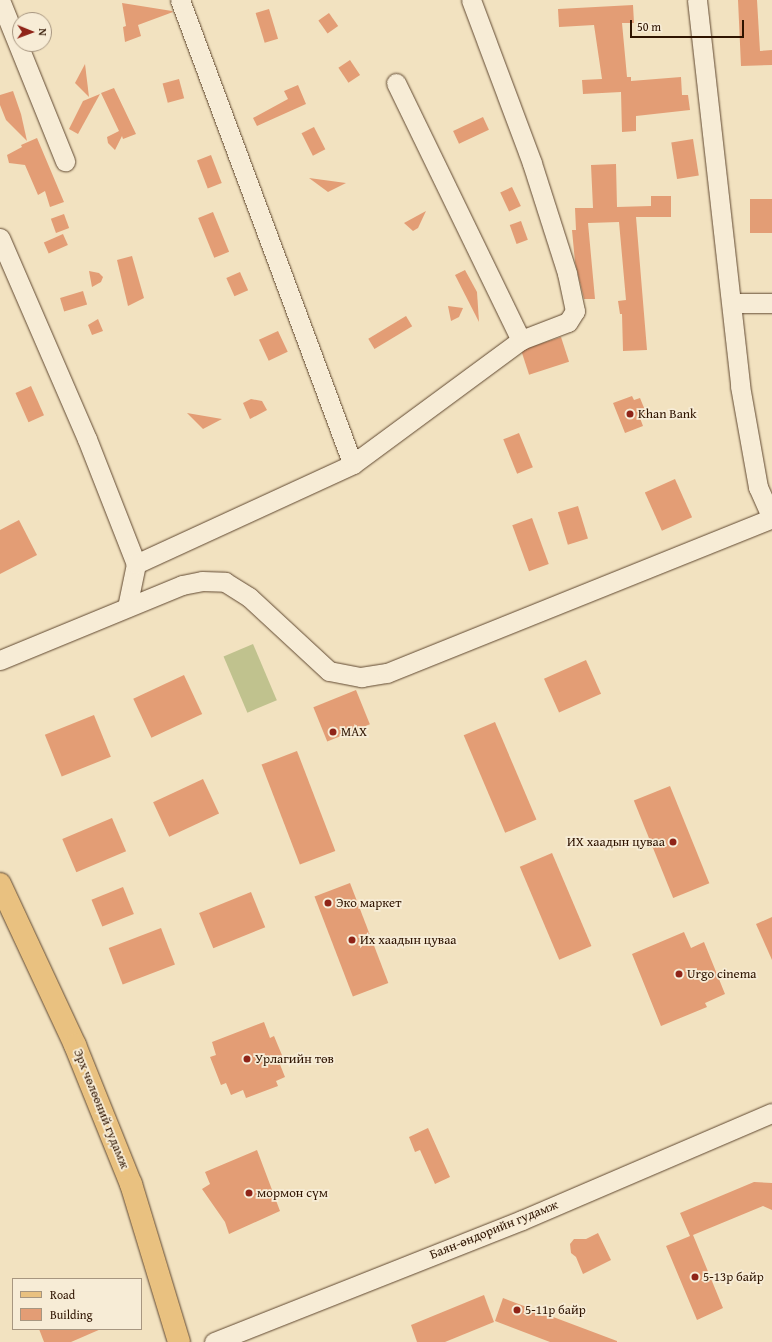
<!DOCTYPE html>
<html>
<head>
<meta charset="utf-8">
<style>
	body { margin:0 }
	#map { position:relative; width:772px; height:1342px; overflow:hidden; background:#f2e2c0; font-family:"Gentium Book Plus",serif }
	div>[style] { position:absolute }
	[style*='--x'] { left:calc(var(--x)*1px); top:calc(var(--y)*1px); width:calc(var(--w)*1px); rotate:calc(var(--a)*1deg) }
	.green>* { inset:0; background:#c0c28e; transform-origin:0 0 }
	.building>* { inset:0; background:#e39d75; transform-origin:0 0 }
	.roads { filter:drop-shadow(0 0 1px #604830) drop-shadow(0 0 1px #604830) }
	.minor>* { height:19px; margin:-9.5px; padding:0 9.5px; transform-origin:9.5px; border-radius:9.5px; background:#f7ecd6 }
	.major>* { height:22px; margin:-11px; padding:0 11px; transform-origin:11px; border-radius:11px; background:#e9c180 }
	.dots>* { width:11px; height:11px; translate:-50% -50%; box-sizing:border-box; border:2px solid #f7ecd6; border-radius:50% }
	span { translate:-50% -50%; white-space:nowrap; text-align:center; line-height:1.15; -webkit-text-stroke:3.5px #f7ecd6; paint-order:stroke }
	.poi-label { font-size:13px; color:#2f1400 }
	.left { translate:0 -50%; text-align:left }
	.right { translate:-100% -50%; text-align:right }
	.street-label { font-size:13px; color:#2f1400 }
	.legend { position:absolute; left:12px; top:1278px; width:130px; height:52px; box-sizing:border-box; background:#f7ecd6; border:1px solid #a79680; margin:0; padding:5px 7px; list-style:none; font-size:12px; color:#2f1400 }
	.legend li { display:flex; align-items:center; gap:8px; height:20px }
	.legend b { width:20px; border:1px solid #a79680 }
	.north { position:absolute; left:12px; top:12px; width:40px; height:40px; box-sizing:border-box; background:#f7ecd6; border:1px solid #a79680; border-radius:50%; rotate:91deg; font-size:11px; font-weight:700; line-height:16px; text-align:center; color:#2f1400 }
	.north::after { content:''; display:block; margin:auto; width:14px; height:18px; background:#8f2418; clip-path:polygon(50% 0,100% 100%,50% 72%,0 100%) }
	.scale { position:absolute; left:630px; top:20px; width:114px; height:18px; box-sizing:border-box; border:2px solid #2f1400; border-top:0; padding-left:5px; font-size:12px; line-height:14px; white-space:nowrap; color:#2f1400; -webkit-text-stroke:3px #f7ecd6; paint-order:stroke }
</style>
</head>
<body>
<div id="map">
	<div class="green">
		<div style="left:253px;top:644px;width:61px;height:32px;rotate:67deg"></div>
	</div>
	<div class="building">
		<div style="clip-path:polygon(738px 0,757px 0,760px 51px,772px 50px,772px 65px,741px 66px)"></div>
		<div style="clip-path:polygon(122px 3px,172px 11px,173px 12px,138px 25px,141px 36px,125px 42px,123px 27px,126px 26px)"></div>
		<div style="clip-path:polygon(633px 5px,634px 23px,622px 23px,627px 77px,631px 77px,631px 81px,681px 77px,682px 95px,688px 95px,690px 110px,636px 116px,636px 131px,622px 132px,621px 92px,583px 94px,582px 80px,602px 79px,594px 25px,559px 27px,558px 9px)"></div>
		<div style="left:269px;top:9px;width:31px;height:14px;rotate:73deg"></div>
		<div style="left:329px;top:13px;width:16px;height:13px;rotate:55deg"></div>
		<div style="left:350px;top:60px;width:18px;height:14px;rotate:56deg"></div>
		<div style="clip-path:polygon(85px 64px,89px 97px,75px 83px)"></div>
		<div style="left:179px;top:79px;width:20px;height:17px;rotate:75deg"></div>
		<div style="clip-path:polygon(298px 85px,306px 104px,257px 126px,253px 118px,288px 99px,284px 91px)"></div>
		<div style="clip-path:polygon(114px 88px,136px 134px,123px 139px,122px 136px,115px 150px,108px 143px,107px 137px,119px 131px,101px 93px)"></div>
		<div style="clip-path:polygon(13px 91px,21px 114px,27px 141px,6px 120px,0 105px,0 95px)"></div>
		<div style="clip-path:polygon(100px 94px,78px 134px,69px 129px,83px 101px)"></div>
		<div style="left:483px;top:117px;width:14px;height:33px;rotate:65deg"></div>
		<div style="left:314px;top:127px;width:25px;height:14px;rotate:63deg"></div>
		<div style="clip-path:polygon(37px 138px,64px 202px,50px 207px,45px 191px,38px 195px,25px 165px,9px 163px,7px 155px,22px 147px,21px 145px)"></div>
		<div style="left:693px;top:139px;width:37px;height:22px;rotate:81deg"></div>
		<div style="left:211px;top:155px;width:30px;height:15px;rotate:69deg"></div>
		<div style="clip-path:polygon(616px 164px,617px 207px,651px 206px,651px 196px,671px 196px,671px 217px,636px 217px,647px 350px,623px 351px,622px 314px,620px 314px,618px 301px,626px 300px,619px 222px,588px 223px,595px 299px,584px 299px,575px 262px,572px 230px,576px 230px,575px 208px,593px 208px,591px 165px)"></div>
		<div style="clip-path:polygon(309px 178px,346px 183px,328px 192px)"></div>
		<div style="left:512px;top:187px;width:21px;height:13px;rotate:65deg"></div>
		<div style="left:772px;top:199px;width:34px;height:22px;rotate:90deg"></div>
		<div style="clip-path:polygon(426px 211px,418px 228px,413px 231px,404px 223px)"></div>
		<div style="left:213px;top:212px;width:43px;height:16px;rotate:68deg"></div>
		<div style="left:64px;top:214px;width:15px;height:14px;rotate:70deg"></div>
		<div style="left:521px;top:221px;width:20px;height:12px;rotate:70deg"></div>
		<div style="left:63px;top:234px;width:12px;height:21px;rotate:66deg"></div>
		<div style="clip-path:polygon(132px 256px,144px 298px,128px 306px,117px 260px)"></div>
		<div style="clip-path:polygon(465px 270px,477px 292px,479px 322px,455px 275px)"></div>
		<div style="clip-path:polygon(89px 271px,99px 273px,103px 277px,101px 282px,92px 287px)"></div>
		<div style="left:240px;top:272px;width:20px;height:15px;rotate:66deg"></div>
		<div style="left:83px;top:291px;width:14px;height:24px;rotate:73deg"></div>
		<div style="clip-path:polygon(448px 306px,463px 308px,459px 317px,451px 321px)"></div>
		<div style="left:406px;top:316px;width:12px;height:44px;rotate:59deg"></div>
		<div style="clip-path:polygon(98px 319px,103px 331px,92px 335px,88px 325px)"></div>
		<div style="left:278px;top:331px;width:23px;height:21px;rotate:65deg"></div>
		<div style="left:561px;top:337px;width:26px;height:42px;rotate:72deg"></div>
		<div style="left:31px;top:386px;width:32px;height:17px;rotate:66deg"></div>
		<div style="clip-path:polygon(632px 396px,634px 400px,640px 398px,647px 415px,640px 418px,643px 426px,625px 433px,613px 403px)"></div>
		<div style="clip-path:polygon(251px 399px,262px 401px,267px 410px,250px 419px,243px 403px)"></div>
		<div style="clip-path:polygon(187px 413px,222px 419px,203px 429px)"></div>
		<div style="left:519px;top:433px;width:37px;height:17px;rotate:68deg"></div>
		<div style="left:675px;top:479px;width:42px;height:33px;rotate:66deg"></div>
		<div style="left:578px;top:506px;width:34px;height:21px;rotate:73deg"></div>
		<div style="left:532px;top:518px;width:49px;height:21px;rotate:70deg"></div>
		<div style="clip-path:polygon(19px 520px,37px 555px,0 574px,0 530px)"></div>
		<div style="left:586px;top:660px;width:37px;height:46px;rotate:66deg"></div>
		<div style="left:184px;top:675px;width:43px;height:56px;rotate:65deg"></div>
		<div style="left:356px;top:690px;width:37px;height:46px;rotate:68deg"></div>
		<div style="left:94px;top:715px;width:45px;height:53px;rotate:68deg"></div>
		<div style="left:495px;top:722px;width:106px;height:34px;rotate:67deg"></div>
		<div style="left:297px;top:751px;width:107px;height:38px;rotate:69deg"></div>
		<div style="left:203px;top:779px;width:38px;height:55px;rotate:65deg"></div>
		<div style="left:670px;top:786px;width:105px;height:39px;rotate:68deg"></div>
		<div style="left:112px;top:818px;width:36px;height:54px;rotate:67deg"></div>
		<div style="left:552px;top:853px;width:101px;height:35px;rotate:67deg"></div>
		<div style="left:350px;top:883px;width:107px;height:38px;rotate:69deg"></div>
		<div style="left:123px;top:887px;width:29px;height:34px;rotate:68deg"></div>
		<div style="left:251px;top:892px;width:38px;height:56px;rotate:68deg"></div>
		<div style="clip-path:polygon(772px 917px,772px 960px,756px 924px)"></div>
		<div style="left:161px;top:928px;width:39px;height:56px;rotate:69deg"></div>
		<div style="clip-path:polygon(684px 932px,691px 948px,704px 942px,725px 994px,705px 1003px,707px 1007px,661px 1026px,632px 954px)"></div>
		<div style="clip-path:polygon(264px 1022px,270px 1038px,274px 1036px,284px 1060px,279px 1062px,285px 1077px,276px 1081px,278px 1086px,246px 1098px,243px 1090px,231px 1095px,226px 1083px,221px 1085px,210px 1057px,216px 1055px,212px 1042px)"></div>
		<div style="clip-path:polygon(428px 1128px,450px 1177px,435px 1184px,420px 1150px,415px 1152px,409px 1137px)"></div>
		<div style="clip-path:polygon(257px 1150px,280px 1211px,229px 1234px,225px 1222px,202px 1189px,210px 1184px,205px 1172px)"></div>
		<div style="clip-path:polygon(754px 1182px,772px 1183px,772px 1210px,763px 1206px,693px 1235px,723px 1308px,697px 1320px,666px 1246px,690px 1236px,680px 1213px)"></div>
		<div style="clip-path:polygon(598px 1233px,611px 1260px,583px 1274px,576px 1257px,571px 1253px,570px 1244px,574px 1239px,586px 1239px)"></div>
		<div style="clip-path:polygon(484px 1295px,494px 1322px,445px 1342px,417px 1342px,411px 1325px)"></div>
		<div style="clip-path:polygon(503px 1298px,617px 1341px,617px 1342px,550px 1342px,495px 1321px)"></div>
		<div style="clip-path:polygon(39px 1329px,101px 1329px,71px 1342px,44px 1342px)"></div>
	</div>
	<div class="roads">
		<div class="minor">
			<div style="--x:0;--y:0;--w:174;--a:68"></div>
			<div style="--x:180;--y:0;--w:495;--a:69.6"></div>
			<div style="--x:697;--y:0;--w:388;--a:83.6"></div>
			<div style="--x:740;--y:386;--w:103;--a:79.9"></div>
			<div style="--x:758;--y:487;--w:34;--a:66"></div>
			<div style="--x:396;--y:83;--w:286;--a:64.1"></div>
			<div style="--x:0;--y:238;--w:219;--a:66.6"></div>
			<div style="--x:87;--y:439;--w:134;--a:68.6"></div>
			<div style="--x:136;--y:564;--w:44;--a:101.8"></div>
			<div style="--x:732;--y:303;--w:40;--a:0"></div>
			<div style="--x:136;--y:564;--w:239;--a:-24.7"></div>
			<div style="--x:353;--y:464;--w:209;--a:-36.4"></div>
			<div style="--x:521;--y:340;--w:50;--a:-21"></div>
			<div style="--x:568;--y:322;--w:13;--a:-58"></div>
			<div style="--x:575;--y:311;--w:39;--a:-102"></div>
			<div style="--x:567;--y:273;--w:115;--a:-107.7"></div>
			<div style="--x:532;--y:163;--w:174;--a:-110.5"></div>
			<div style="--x:0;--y:660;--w:197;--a:-22.4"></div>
			<div style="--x:182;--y:585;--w:20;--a:-11"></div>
			<div style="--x:202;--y:581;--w:23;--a:2"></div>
			<div style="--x:225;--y:582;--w:28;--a:32"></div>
			<div style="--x:249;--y:597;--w:109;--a:42.8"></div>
			<div style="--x:329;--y:671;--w:33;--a:11"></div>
			<div style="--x:361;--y:677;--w:26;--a:-9"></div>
			<div style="--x:387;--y:673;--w:415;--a:-21.9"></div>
			<div style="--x:214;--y:1342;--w:331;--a:-21.6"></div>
			<div style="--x:522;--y:1220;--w:272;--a:-23.2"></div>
		</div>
		<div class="major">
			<div style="--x:0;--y:884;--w:178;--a:65"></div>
			<div style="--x:75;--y:1045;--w:150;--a:68.1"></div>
			<div style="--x:131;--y:1184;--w:165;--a:73.1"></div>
		</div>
	</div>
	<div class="dots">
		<div style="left:630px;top:414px;background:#8f2418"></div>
		<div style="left:333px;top:732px;background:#8f2418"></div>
		<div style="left:673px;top:842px;background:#8f2418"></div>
		<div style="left:328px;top:903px;background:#8f2418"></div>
		<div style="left:352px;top:940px;background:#8f2418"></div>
		<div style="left:679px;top:974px;background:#8f2418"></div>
		<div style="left:247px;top:1059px;background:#8f2418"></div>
		<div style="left:249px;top:1193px;background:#8f2418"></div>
		<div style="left:695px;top:1277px;background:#8f2418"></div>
		<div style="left:517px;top:1310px;background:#8f2418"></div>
	</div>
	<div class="poi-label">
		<span class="left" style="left:638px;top:414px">Khan Bank</span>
		<span class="left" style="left:341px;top:732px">МАХ</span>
		<span class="right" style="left:665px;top:842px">ИХ хаадын цуваа</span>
		<span class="left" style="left:336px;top:903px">Эко маркет</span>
		<span class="left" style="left:360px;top:940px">Их хаадын цуваа</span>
		<span class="left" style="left:687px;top:974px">Urgo cinema</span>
		<span class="left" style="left:255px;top:1059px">Урлагийн төв</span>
		<span class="left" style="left:257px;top:1193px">мормон сүм</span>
		<span class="left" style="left:703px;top:1277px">5-13р байр</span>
		<span class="left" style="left:525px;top:1310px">5-11р байр</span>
	</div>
	<div class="street-label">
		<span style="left:101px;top:1109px;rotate:68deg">Эрх чөлөөний гудамж</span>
		<span style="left:494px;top:1230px;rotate:-22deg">Баян-өндорийн гудамж</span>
	</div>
	<ul class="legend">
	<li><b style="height:5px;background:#e9c180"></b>Road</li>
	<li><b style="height:11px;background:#e39d75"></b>Building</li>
	</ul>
	<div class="north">N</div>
	<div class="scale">50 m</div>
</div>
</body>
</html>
